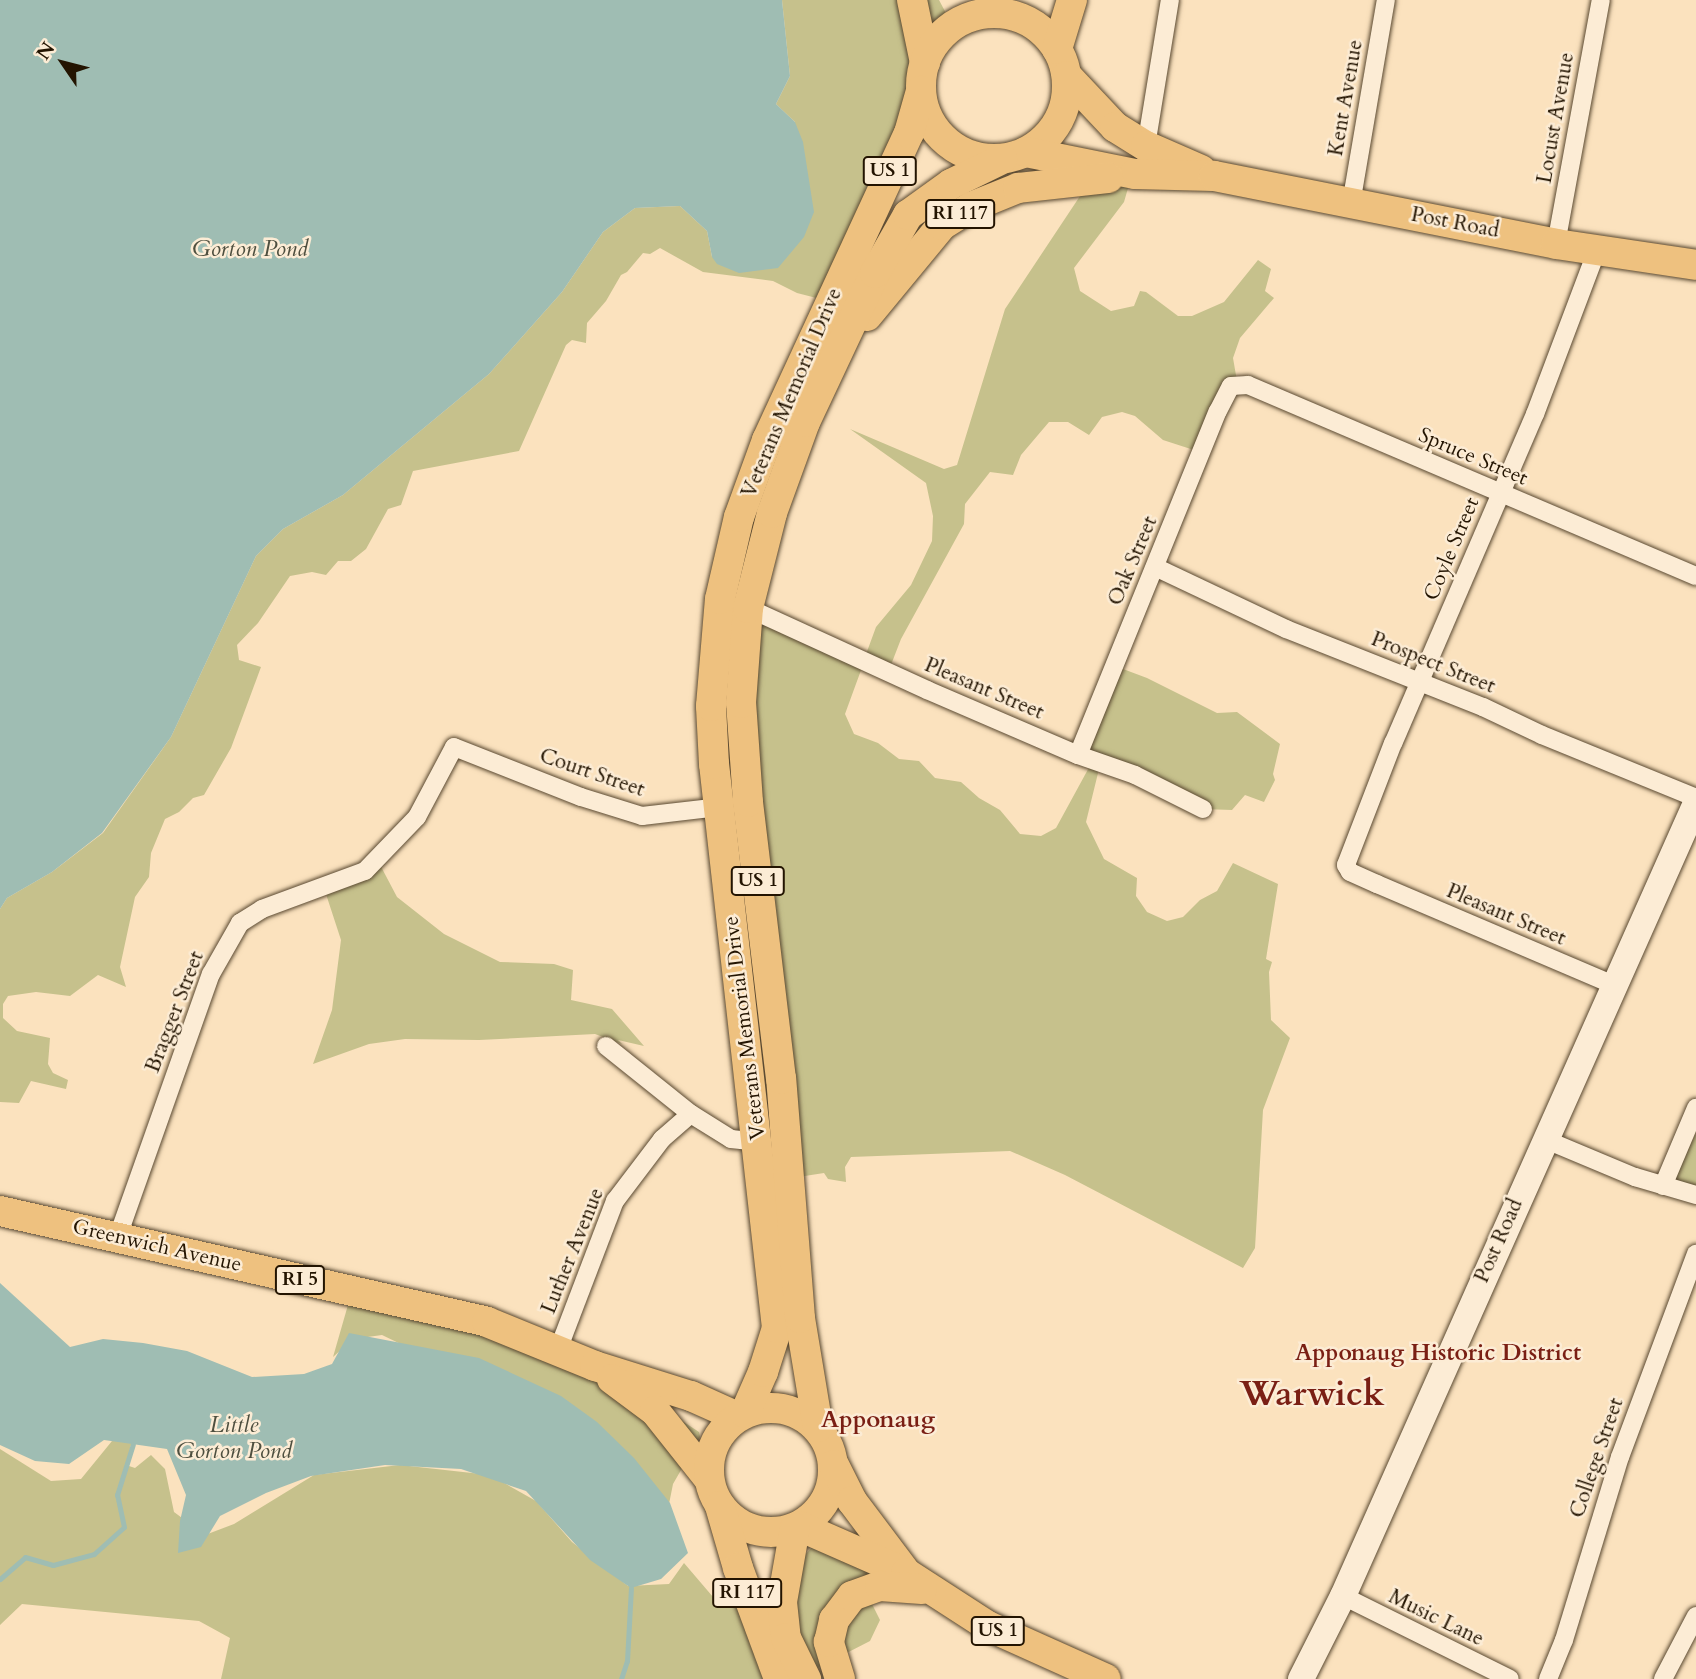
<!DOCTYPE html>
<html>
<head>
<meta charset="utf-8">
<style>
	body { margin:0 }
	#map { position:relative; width:1696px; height:1679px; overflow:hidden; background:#fbe2be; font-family:Cardo,serif }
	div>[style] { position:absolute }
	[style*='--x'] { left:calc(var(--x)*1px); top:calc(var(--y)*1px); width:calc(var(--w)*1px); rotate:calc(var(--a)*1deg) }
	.green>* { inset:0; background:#c6c18c }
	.water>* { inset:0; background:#9fbdb3 }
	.stream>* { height:5px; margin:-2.5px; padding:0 2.5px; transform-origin:2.5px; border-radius:2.5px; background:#9fbdb3 }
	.roads { filter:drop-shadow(0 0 2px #594830) drop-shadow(0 0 2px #594830) }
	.minor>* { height:18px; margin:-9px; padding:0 9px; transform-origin:9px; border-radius:9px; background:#fcecd5 }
	.secondary>* { height:26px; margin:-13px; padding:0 13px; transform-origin:13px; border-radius:13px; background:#fcecd5 }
	.primary>* { height:30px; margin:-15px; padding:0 15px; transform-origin:15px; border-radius:15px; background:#eec17f }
	.primary>.ring { margin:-15px; padding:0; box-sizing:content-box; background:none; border:30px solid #eec17f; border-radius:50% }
	span { translate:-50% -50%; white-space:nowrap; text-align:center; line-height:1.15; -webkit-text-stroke:5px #fcecd5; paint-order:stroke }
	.shield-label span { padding:2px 5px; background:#fcecd5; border:2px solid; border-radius:5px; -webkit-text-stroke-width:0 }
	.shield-label { font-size:19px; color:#231401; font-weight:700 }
	.street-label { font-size:21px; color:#231401 }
	.water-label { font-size:23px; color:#4e4f3f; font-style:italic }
	.neighbourhood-label { font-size:23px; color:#7a1f14; font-weight:700 }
	.quarter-label { font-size:24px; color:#7a1f14; font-weight:700 }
	.town-label { font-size:35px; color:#7a1f14; font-weight:700 }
	.north { position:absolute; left:28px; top:28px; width:70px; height:70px; -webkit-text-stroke:5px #fcecd5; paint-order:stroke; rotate:305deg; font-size:19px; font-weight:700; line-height:28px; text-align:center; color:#231401 }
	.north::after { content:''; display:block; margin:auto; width:24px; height:32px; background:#231401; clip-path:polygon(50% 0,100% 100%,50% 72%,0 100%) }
</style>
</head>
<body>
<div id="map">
	<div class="green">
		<div style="clip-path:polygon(782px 0,939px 0,956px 32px,893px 149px,832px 302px,797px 293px,773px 281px,703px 272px,660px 248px,650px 254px,643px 253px,627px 272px,621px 275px,606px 301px,587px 323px,586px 343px,572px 340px,566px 345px,519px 451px,413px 471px,401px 505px,388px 509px,366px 549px,351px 561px,338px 561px,326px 575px,312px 572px,290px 576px,258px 623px,237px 645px,239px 660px,261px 667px,231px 748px,204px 795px,193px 798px,179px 812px,165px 819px,151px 853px,149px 877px,135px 897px,120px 967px,126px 987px,98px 975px,70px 996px,36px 992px,8px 996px,3px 1004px,3px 1018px,17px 1031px,50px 1038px,48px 1064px,53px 1073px,68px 1080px,66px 1089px,31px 1081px,19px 1103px,0 1102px,0 909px,7px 898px,52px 872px,103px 833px,171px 737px,256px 556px,283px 529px,343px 495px,489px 374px,562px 292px,603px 232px,635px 208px,680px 206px,707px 231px,712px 257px,795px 122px,776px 104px,790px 76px)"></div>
		<div style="clip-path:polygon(1135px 164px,1124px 202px,1074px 268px,1080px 291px,1111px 311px,1134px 306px,1140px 291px,1146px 292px,1178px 316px,1192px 316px,1224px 302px,1258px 260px,1271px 269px,1265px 291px,1274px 298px,1240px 338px,1233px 358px,1237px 381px,1200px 452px,1163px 440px,1135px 416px,1122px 412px,1102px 417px,1089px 435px,1068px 422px,1049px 422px,1021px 455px,1013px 475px,990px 472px,965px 504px,964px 524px,901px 639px,889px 670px,864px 662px,845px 714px,854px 734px,878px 743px,899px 759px,919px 761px,935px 778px,961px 782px,979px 798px,1000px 810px,1020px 834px,1041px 836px,1056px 828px,1092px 762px,1078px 751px,1115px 666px,1147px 678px,1217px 713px,1237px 712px,1280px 744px,1273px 774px,1275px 780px,1264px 802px,1245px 795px,1232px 810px,1203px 809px,1100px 765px,1086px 822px,1104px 859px,1137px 878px,1136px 896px,1147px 912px,1167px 921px,1183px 917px,1200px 900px,1217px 891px,1233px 863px,1278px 884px,1266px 959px,1272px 962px,1269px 972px,1271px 1020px,1290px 1038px,1263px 1110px,1255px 1248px,1243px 1268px,1065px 1175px,1010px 1151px,851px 1157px,845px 1167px,846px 1182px,828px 1179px,824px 1173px,779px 1180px,746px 922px,740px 860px,748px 612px,865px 657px,876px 627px,911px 585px,932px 541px,933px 516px,926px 483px,850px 429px,944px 469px,957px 465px,1005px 309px,1088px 184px)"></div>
		<div style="clip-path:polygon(377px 859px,397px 897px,444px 934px,500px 962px,554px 964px,573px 970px,571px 1000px,612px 1009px,644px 1046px,618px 1040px,622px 1044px,595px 1034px,479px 1040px,405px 1039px,369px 1044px,313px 1064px,332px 1010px,341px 940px,324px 888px)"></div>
		<div style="clip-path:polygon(1696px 1133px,1696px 1193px,1671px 1185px)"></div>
		<div style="clip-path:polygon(352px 1291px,489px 1320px,652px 1401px,699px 1432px,700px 1437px,673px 1484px,667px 1514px,436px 1361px,382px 1335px,353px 1339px,333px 1357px)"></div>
		<div style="clip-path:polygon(112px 1441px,132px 1441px,126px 1465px,135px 1468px,151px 1455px,165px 1469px,174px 1512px,205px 1535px,234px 1524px,314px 1475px,400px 1465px,490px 1475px,536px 1501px,572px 1542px,628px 1586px,669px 1584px,684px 1563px,719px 1604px,774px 1577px,803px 1557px,826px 1532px,873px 1558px,872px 1604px,880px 1620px,870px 1641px,796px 1679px,221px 1679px,230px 1638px,199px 1621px,22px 1604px,0 1625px,0 1449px,51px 1481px,81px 1479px)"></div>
	</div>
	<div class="water">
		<div style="clip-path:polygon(0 0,782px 0,790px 76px,776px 104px,795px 122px,803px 142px,814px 212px,804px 237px,778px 268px,739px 273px,717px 264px,712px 257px,707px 231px,680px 206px,635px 208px,603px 232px,562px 292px,489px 374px,343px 495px,283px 529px,256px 556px,171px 737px,102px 833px,52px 872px,7px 898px,0 909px)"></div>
		<div style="clip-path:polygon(0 1283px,70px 1347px,103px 1339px,143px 1343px,187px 1351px,252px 1377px,304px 1374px,332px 1364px,349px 1333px,479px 1358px,561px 1396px,597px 1422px,634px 1458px,670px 1503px,688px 1553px,661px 1579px,631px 1588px,590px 1560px,526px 1491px,461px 1469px,385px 1465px,311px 1476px,266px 1493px,220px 1516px,201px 1547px,178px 1553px,180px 1521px,186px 1495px,167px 1449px,104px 1440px,69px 1464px,35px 1461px,0 1445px)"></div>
	</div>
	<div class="stream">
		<div style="--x:0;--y:1579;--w:33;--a:-41"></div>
		<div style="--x:25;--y:1557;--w:29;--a:16"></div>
		<div style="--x:53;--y:1565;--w:42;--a:-15"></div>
		<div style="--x:94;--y:1554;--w:40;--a:-42"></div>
		<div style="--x:124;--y:1527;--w:33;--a:-102"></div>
		<div style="--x:117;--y:1495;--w:53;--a:-72.6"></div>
		<div style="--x:621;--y:1679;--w:19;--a:-72"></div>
		<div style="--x:627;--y:1661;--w:73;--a:-86.9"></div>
	</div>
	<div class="roads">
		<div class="minor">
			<div style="--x:1146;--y:146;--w:148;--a:-80.7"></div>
			<div style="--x:1351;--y:204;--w:207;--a:-80.3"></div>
			<div style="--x:1556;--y:244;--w:248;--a:-79.6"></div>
			<div style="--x:1597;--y:250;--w:175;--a:110.7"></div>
			<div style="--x:1535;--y:414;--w:358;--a:113.3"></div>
			<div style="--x:1393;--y:743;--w:131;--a:111.1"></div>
			<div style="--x:1346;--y:865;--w:8;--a:60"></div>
			<div style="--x:1350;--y:872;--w:30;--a:24"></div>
			<div style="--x:1377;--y:884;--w:258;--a:23.1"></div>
			<div style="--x:1155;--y:567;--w:145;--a:25.3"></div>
			<div style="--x:1286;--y:629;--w:212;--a:21.6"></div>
			<div style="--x:1483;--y:707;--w:65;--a:25.4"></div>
			<div style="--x:1542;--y:735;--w:166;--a:22.2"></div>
			<div style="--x:748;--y:608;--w:197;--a:24.6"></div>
			<div style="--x:927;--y:690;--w:164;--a:23.3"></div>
			<div style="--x:1078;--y:755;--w:60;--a:19.3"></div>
			<div style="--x:1135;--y:775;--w:76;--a:26.6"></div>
			<div style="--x:1078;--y:755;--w:371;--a:-67.9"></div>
			<div style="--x:1218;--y:411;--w:28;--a:-63"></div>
			<div style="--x:1231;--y:386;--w:17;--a:-3"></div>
			<div style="--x:1248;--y:385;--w:487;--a:23.1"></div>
			<div style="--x:606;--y:1046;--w:109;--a:38.7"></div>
			<div style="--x:1544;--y:1139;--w:99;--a:22.7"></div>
			<div style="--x:1635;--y:1177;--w:64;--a:16.4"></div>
			<div style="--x:1663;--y:1186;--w:85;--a:-67.1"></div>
			<div style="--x:118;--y:1236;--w:278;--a:-70.5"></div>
			<div style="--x:211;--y:974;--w:59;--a:-60.4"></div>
			<div style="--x:240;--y:923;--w:26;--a:-32"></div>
			<div style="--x:262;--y:909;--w:110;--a:-20.3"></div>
			<div style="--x:365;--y:871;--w:75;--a:-46.1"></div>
			<div style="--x:417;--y:817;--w:79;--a:-62.1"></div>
			<div style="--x:454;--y:747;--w:136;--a:21.5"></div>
			<div style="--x:581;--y:797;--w:64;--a:17.3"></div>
			<div style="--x:642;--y:816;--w:79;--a:-6.6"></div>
			<div style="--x:558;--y:1350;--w:160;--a:-69.1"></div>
			<div style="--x:615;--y:1201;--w:78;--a:-52.8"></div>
			<div style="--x:662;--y:1139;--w:38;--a:-41"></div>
			<div style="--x:691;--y:1114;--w:47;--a:32"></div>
			<div style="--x:731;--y:1139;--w:27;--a:6"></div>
			<div style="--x:1343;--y:1596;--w:186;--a:26.4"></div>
			<div style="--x:1548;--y:1679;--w:42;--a:-67.7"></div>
			<div style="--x:1564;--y:1640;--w:191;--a:-73"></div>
			<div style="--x:1620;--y:1457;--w:217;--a:-69.5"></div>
			<div style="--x:1663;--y:1679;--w:71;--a:-62.4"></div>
		</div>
		<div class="secondary">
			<div style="--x:1301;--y:1679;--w:93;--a:-63.2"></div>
			<div style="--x:1343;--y:1596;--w:868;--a:-66"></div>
		</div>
		<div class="primary">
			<div style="--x:912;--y:0;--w:64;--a:78.3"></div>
			<div class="ring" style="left:921px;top:13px;width:116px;height:116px"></div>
			<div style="--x:1057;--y:49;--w:51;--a:-73"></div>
			<div style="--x:1067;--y:76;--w:70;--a:46.7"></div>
			<div style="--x:1115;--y:127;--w:36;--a:32"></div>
			<div style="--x:1146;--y:146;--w:60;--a:23.6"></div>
			<div style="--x:1026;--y:152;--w:111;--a:11.4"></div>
			<div style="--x:1135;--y:174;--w:79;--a:1.5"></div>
			<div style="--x:1214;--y:176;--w:349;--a:11.2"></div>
			<div style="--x:1556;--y:244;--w:142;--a:8.5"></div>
			<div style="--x:867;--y:316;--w:118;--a:-50.5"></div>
			<div style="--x:942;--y:225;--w:34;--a:-32"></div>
			<div style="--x:971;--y:207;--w:51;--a:-22"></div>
			<div style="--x:1018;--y:188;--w:91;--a:-6.3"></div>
			<div style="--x:0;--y:1211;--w:499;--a:12.8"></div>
			<div style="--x:487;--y:1322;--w:117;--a:22.2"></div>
			<div style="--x:595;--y:1366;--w:101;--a:17.4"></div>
			<div style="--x:691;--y:1396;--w:51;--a:24.1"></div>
			<div style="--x:612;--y:1379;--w:54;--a:36.7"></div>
			<div style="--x:655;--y:1411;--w:87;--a:51.5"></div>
			<div class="ring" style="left:709px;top:1408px;width:94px;height:94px"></div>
			<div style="--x:745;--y:1413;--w:45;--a:-66.3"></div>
			<div style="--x:763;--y:1372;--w:46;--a:-72.3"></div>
			<div style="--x:777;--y:1328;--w:568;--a:-96.37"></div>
			<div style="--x:714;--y:764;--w:58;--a:-93"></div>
			<div style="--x:711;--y:706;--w:107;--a:-85.2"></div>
			<div style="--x:720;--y:599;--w:84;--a:-77"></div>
			<div style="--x:739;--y:517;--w:82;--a:-70"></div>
			<div style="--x:767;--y:440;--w:338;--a:-65.2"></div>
			<div style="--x:909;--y:133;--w:44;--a:-74.1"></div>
			<div style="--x:818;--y:1427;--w:110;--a:-99.4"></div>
			<div style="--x:800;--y:1318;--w:240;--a:-94.5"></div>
			<div style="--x:781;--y:1079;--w:279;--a:-96.8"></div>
			<div style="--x:748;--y:802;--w:99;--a:-94"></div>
			<div style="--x:741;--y:703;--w:95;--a:-85.8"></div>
			<div style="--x:748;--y:608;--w:98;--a:-75.8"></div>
			<div style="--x:772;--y:513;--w:97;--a:-70.1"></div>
			<div style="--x:805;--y:422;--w:165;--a:-64.8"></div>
			<div style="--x:875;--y:273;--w:67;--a:-60.4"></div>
			<div style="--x:908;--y:215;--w:53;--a:-35.8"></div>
			<div style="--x:951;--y:184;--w:57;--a:-26.1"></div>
			<div style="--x:834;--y:1465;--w:40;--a:63.4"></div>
			<div style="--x:852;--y:1501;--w:86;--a:53"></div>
			<div style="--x:720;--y:1506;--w:65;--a:73.8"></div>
			<div style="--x:738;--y:1568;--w:118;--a:69.7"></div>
			<div style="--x:799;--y:1526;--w:117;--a:23.7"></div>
			<div style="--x:906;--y:1573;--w:98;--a:32.9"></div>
			<div style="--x:988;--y:1626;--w:129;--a:24.2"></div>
			<div style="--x:795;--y:1528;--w:75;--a:100"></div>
			<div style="--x:782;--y:1602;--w:36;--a:84"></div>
			<div style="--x:786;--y:1638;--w:46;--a:64"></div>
			<div style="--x:840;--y:1679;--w:39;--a:-107"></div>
			<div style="--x:829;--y:1642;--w:23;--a:-77"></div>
			<div style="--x:834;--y:1620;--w:30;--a:-53"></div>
			<div style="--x:852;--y:1596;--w:30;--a:-20"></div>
			<div style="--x:880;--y:1586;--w:42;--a:4.1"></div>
		</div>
	</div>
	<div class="shield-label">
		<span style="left:890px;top:171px">US 1</span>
		<span style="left:960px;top:214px">RI 117</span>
		<span style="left:758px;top:881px">US 1</span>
		<span style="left:300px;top:1280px">RI 5</span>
		<span style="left:747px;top:1593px">RI 117</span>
		<span style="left:998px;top:1631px">US 1</span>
	</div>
	<div class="street-label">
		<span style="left:1346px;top:98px;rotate:-80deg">Kent Avenue</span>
		<span style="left:1556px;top:118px;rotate:-80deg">Locust Avenue</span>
		<span style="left:1455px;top:223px;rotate:11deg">Post Road</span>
		<span style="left:792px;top:393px;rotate:-67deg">Veterans Memorial Drive</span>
		<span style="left:1473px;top:457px;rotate:23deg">Spruce Street</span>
		<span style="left:1452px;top:549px;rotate:-67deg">Coyle Street</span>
		<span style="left:1133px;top:561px;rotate:-67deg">Oak Street</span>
		<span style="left:1433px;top:663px;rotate:22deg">Prospect Street</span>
		<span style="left:984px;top:689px;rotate:23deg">Pleasant Street</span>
		<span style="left:592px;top:773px;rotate:19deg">Court Street</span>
		<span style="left:1506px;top:915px;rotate:23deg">Pleasant Street</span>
		<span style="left:175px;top:1012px;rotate:-69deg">Bragger Street</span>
		<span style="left:745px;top:1028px;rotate:-97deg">Veterans Memorial Drive</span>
		<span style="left:1499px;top:1241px;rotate:-66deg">Post Road</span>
		<span style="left:157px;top:1246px;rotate:13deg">Greenwich Avenue</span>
		<span style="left:573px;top:1251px;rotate:-68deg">Luther Avenue</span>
		<span style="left:1597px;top:1458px;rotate:-71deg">College Street</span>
		<span style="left:1436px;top:1618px;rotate:26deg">Music Lane</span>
	</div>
	<div class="water-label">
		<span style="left:250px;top:249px">Gorton Pond</span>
		<span style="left:234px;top:1438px">Little<br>Gorton Pond</span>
	</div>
	<div class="neighbourhood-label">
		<span style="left:1438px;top:1353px">Apponaug Historic District</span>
	</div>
	<div class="quarter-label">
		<span style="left:878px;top:1420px">Apponaug</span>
	</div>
	<div class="town-label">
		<span style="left:1312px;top:1394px">Warwick</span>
	</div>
	<div class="north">N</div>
</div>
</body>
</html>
